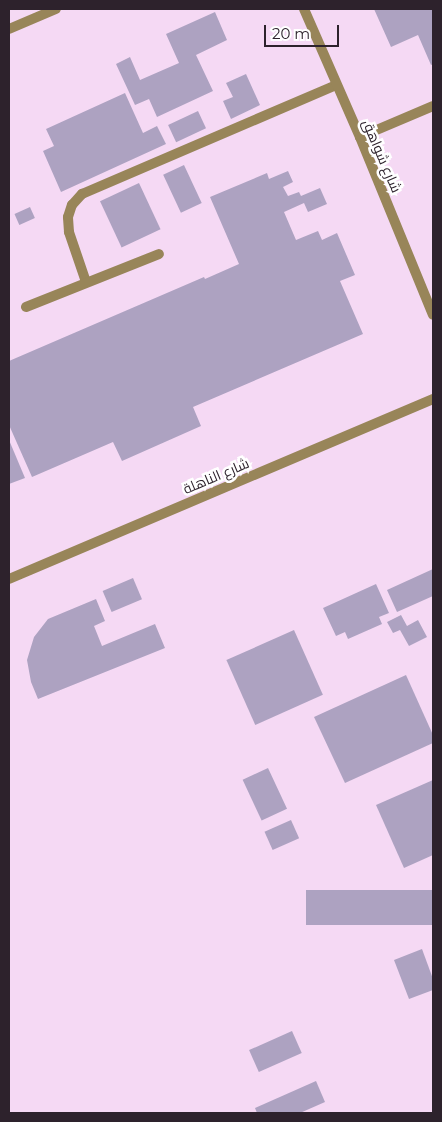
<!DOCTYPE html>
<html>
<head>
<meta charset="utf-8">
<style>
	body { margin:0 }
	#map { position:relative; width:442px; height:1122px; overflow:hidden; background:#f5d9f4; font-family:Montserrat,Cairo,sans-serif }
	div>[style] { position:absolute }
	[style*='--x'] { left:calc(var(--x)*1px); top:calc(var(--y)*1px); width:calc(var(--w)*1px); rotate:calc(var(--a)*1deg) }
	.building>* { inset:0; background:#ada2c1; transform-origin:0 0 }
	.service>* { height:10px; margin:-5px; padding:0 5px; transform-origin:5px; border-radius:5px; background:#988559 }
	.minor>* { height:10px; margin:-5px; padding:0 5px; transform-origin:5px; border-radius:5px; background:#988559 }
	span { translate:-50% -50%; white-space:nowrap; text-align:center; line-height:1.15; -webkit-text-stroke:5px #fff; paint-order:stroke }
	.street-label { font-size:14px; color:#2d222c }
	.frame { position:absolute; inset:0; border:10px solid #2d222c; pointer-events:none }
	.scale { position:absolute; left:264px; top:25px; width:75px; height:22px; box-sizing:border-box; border:2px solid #2d222c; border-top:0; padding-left:6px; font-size:15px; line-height:18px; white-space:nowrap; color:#2d222c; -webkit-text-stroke:4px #fff; paint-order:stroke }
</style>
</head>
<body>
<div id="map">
	<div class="building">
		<div style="clip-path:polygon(374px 9px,433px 9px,433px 64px,431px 65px,418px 35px,391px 47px)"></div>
		<div style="clip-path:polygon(215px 12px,227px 40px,196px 55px,213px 91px,157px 117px,149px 99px,135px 105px,116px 64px,130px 57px,140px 80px,179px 63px,166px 34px)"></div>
		<div style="clip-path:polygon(246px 74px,260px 105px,231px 119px,223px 101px,233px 97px,226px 83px)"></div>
		<div style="clip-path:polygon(125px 93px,143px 133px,157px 126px,166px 144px,61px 192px,43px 151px,54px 146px,46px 129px)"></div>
		<div style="left:198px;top:111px;width:19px;height:33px;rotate:65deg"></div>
		<div style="left:184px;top:165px;width:42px;height:23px;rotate:65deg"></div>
		<div style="clip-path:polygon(288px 171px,293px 182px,283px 187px,288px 196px,299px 192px,301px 196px,320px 188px,327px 204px,308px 212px,304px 203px,284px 212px,296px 240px,318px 231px,322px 240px,337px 233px,355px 275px,340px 281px,363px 334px,193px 407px,201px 426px,122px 461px,113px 442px,32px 477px,9px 425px,9px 361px,204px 277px,205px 279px,239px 264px,210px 197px,267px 173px,269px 179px)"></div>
		<div style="left:139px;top:183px;width:51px;height:43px;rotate:65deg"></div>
		<div style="left:30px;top:207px;width:12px;height:17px;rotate:66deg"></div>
		<div style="clip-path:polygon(9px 440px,25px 478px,9px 484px)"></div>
		<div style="clip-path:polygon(433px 569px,433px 596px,397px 612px,387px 590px)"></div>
		<div style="left:133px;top:578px;width:23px;height:33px;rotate:67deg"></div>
		<div style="clip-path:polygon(376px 584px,389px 613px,379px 617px,382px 624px,348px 639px,345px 632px,336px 636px,323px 608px)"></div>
		<div style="clip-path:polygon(96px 599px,105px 621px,94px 626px,102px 646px,155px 624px,165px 648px,38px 699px,31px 682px,27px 660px,34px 637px,48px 619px)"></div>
		<div style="clip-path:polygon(401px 615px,407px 626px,418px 620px,427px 637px,409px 646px,400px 630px,393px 633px,387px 622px)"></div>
		<div style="left:294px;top:630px;width:71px;height:74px;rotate:66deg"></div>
		<div style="clip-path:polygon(406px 675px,433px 735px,433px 743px,345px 783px,314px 717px)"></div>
		<div style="left:268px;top:768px;width:45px;height:28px;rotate:65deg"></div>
		<div style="clip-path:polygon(433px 780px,433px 855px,404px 868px,376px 805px)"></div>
		<div style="left:291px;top:820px;width:20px;height:29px;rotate:66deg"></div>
		<div style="left:433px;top:890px;width:35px;height:127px;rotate:90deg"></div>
		<div style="clip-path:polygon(422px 949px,433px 979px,433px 990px,409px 999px,394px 960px)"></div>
		<div style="left:292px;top:1031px;width:24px;height:47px;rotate:66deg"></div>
		<div style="clip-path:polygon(316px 1081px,325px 1102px,300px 1113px,257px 1113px,255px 1108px)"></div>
	</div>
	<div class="service">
		<div style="--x:86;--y:282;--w:53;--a:-108.8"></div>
		<div style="--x:69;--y:232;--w:15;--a:-94"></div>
		<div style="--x:68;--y:217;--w:13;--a:-72"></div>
		<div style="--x:72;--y:205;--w:15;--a:-48"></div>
		<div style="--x:82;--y:194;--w:276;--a:-23.2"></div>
		<div style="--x:26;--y:307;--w:143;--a:-21.7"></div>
	</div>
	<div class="minor">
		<div style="--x:304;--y:9;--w:140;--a:66.4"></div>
		<div style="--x:360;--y:137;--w:192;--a:67.7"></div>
		<div style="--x:9;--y:29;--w:51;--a:-23.1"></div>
		<div style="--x:360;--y:137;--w:79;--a:-23"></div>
		<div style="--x:9;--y:579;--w:461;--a:-23"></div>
	</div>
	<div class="street-label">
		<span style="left:382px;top:156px;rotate:67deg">شارع شواهق</span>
		<span style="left:216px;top:476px;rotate:-23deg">شارع الناهلة</span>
	</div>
	<div class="frame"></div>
	<div class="scale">20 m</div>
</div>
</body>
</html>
